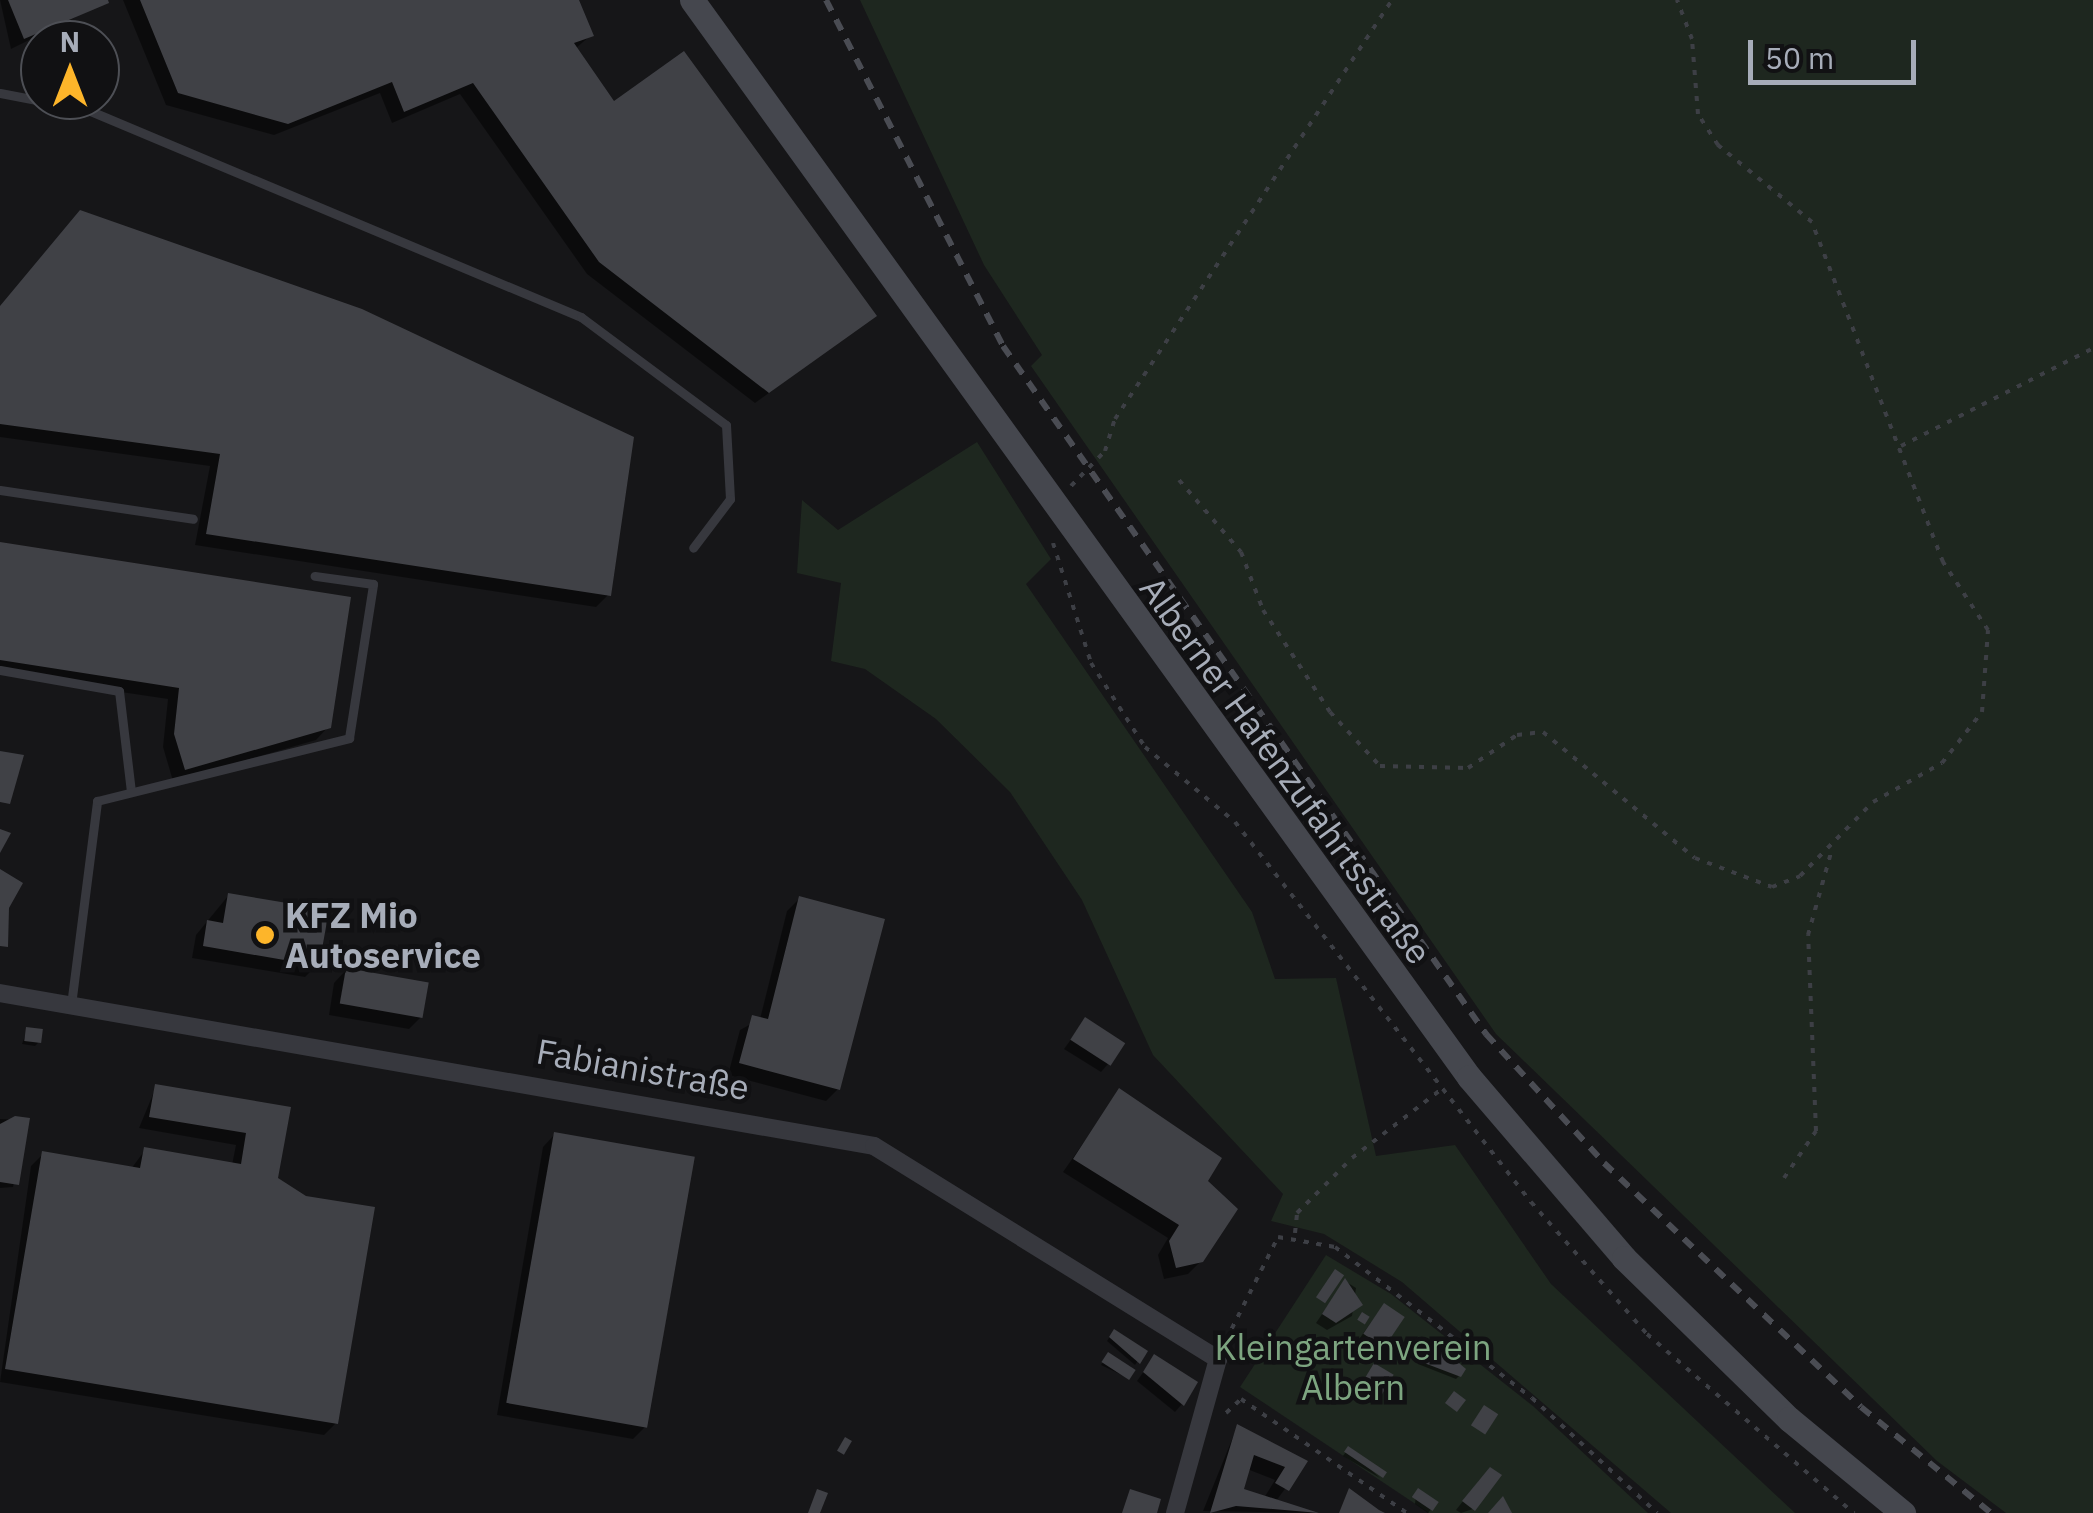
<!DOCTYPE html>
<html>
<head>
<meta charset="utf-8">
<style>
	body { margin:0 }
	#map { position:relative; width:2093px; height:1513px; overflow:hidden; background:#161618; font-family:"IBM Plex Sans",sans-serif }
	div>[style] { position:absolute }
	[style*='--x'] { left:calc(var(--x)*1px); top:calc(var(--y)*1px); width:calc(var(--w)*1px); rotate:calc(var(--a)*1deg) }
	.green>* { inset:0; background:#1e271f }
	.shadow>* { inset:0; background:#0007 }
	.building>* { inset:0; background:#404146; transform-origin:0 0 }
	.path>* { height:4px; margin-top:-2px; transform-origin:0; background:repeating-linear-gradient(90deg,#3d3f45 0 5px,transparent 0 13px) }
	.service>* { height:9px; margin:-4.5px; padding:0 4.5px; transform-origin:4.5px; border-radius:4.5px; background:#37383e }
	.minor>* { height:18px; margin:-9px; padding:0 9px; transform-origin:9px; border-radius:9px; background:#37383e }
	.secondary>* { height:25px; margin:-12.5px; padding:0 12.5px; transform-origin:12.5px; border-radius:12.5px; background:#45474e }
	.rail>* { height:6px; margin-top:-3px; transform-origin:0; background:repeating-linear-gradient(90deg,#4a4c53 0 12px,transparent 0 22px) }
	.dots>* { width:28px; height:28px; translate:-50% -50%; box-sizing:border-box; border:5px solid #111113; border-radius:50% }
	span { translate:-50% -50%; white-space:nowrap; text-align:center; line-height:1.15; -webkit-text-stroke:9px #111113; paint-order:stroke }
	.street-label { font-size:35px; color:#a7adb9 }
	.poi-label { font-size:35px; color:#a7adb9; font-weight:700 }
	.left { translate:0 -50%; text-align:left }
	.park-label { font-size:35px; color:#7da580 }
	.north { position:absolute; left:20px; top:20px; width:100px; height:100px; box-sizing:border-box; background:#111113; border:2px solid #4d4f55; border-radius:50%; rotate:0deg; font-size:28px; font-weight:700; line-height:40px; text-align:center; color:#a7adb9 }
	.north::after { content:''; display:block; margin:auto; width:35px; height:45px; background:#fdb52a; clip-path:polygon(50% 0,100% 100%,50% 72%,0 100%) }
	.scale { position:absolute; left:1748px; top:40px; width:168px; height:45px; box-sizing:border-box; border:5px solid #a7adb9; border-top:0; padding-left:12px; font-size:30px; line-height:35px; white-space:nowrap; color:#a7adb9; -webkit-text-stroke:8px #111113; paint-order:stroke }
</style>
</head>
<body>
<div id="map">
	<div class="green">
		<div style="clip-path:polygon(860px 0,2093px 0,2093px 1513px,2006px 1513px,1937px 1461px,1496px 1034px,1031px 366px,1042px 355px,984px 265px)"></div>
		<div style="clip-path:polygon(977px 442px,1051px 559px,1026px 584px,1252px 912px,1275px 979px,1336px 978px,1376px 1156px,1455px 1145px,1551px 1284px,1795px 1513px,1671px 1513px,1402px 1282px,1324px 1234px,1271px 1221px,1283px 1194px,1153px 1055px,1082px 900px,1010px 792px,936px 719px,865px 669px,831px 661px,841px 583px,797px 573px,802px 500px,838px 530px)"></div>
		<div style="clip-path:polygon(1326px 1255px,1391px 1294px,1533px 1406px,1648px 1513px,1429px 1513px,1240px 1387px)"></div>
	</div>
	<div class="shadow">
		<div style="clip-path:polygon(0 0,105px 0,106px 2px,11px 49px)"></div>
		<div style="clip-path:polygon(123px 0,576px 0,591px 35px,575px 49px,613px 104px,874px 316px,755px 403px,587px 274px,460px 94px,392px 123px,380px 93px,274px 135px,166px 105px)"></div>
		<div style="clip-path:polygon(0 307px,608px 595px,596px 607px,195px 545px,210px 466px,0 437px)"></div>
		<div style="clip-path:polygon(0 544px,328px 727px,316px 740px,173px 781px,163px 747px,168px 699px,0 674px)"></div>
		<div style="clip-path:polygon(228px 896px,317px 965px,305px 977px,192px 958px,196px 935px)"></div>
		<div style="clip-path:polygon(799px 899px,838px 1089px,826px 1101px,728px 1075px,740px 1030px,760px 1019px,787px 911px)"></div>
		<div style="clip-path:polygon(346px 970px,421px 1017px,409px 1029px,329px 1015px,334px 983px)"></div>
		<div style="clip-path:polygon(1085px 1020px,1108px 1064px,1101px 1072px,1064px 1049px)"></div>
		<div style="clip-path:polygon(27px 1030px,38px 1043px,35px 1046px,22px 1044px)"></div>
		<div style="clip-path:polygon(156px 1087px,288px 1109px,276px 1179px,336px 1423px,324px 1435px,0 1382px,31px 1166px,43px 1154px,131px 1169px,145px 1150px,232px 1165px,236px 1145px,139px 1128px)"></div>
		<div style="clip-path:polygon(1119px 1092px,1201px 1261px,1188px 1274px,1164px 1279px,1158px 1255px,1168px 1238px,1063px 1172px)"></div>
		<div style="clip-path:polygon(0 1119px,28px 1120px,13px 1187px,0 1188px)"></div>
		<div style="clip-path:polygon(555px 1134px,645px 1427px,633px 1439px,497px 1415px,543px 1147px)"></div>
		<div style="clip-path:polygon(1345px 1281px,1356px 1288px,1352px 1316px,1327px 1330px,1316px 1323px)"></div>
		<div style="clip-path:polygon(1377px 1314px,1381px 1346px,1374px 1353px,1357px 1342px)"></div>
		<div style="clip-path:polygon(1111px 1335px,1144px 1352px,1135px 1365px,1107px 1341px)"></div>
		<div style="clip-path:polygon(1434px 1346px,1459px 1376px,1456px 1379px,1418px 1364px)"></div>
		<div style="clip-path:polygon(1154px 1357px,1182px 1404px,1175px 1412px,1137px 1381px)"></div>
		<div style="clip-path:polygon(1106px 1358px,1128px 1378px,1101px 1365px)"></div>
		<div style="clip-path:polygon(1374px 1366px,1378px 1395px,1371px 1403px,1355px 1392px)"></div>
		<div style="clip-path:polygon(evenodd,1237px 1427px,1305px 1462px,1276px 1501px,1313px 1513px,1203px 1511px,1237px 1427px,1247px 1469px,1275px 1480px,1264px 1498px,1241px 1490px,1247px 1469px)"></div>
		<div style="clip-path:polygon(1348px 1449px,1380px 1478px,1343px 1456px)"></div>
		<div style="clip-path:polygon(1482px 1477px,1473px 1509px,1461px 1513px,1456px 1510px)"></div>
		<div style="clip-path:polygon(1416px 1494px,1436px 1503px,1428px 1513px,1415px 1504px)"></div>
	</div>
	<div class="building">
		<div style="clip-path:polygon(8px 0,108px 0,109px 3px,24px 39px)"></div>
		<div style="clip-path:polygon(140px 0,579px 0,594px 36px,574px 43px,614px 101px,684px 51px,877px 316px,769px 393px,599px 262px,473px 83px,404px 112px,392px 82px,288px 124px,178px 93px)"></div>
		<div style="clip-path:polygon(80px 210px,362px 309px,634px 437px,611px 596px,206px 534px,220px 454px,0 424px,0 306px)"></div>
		<div style="clip-path:polygon(0 542px,351px 597px,331px 728px,185px 770px,174px 734px,179px 688px,0 660px)"></div>
		<div style="clip-path:polygon(0 751px,24px 755px,10px 804px,0 802px)"></div>
		<div style="clip-path:polygon(0 829px,11px 833px,0 853px)"></div>
		<div style="clip-path:polygon(0 869px,23px 883px,9px 908px,8px 947px,0 946px)"></div>
		<div style="clip-path:polygon(228px 893px,329px 910px,319px 966px,203px 946px,207px 920px,223px 923px)"></div>
		<div style="clip-path:polygon(799px 896px,885px 919px,840px 1090px,739px 1063px,752px 1015px,768px 1019px)"></div>
		<div style="left:346px;top:968px;width:84px;height:36px;rotate:10deg"></div>
		<div style="left:1085px;top:1017px;width:48px;height:27px;rotate:33deg"></div>
		<div style="left:26px;top:1027px;width:17px;height:14px;rotate:7deg"></div>
		<div style="clip-path:polygon(155px 1084px,291px 1107px,278px 1178px,306px 1196px,375px 1207px,338px 1424px,5px 1369px,42px 1151px,140px 1168px,144px 1147px,241px 1164px,246px 1133px,149px 1117px)"></div>
		<div style="clip-path:polygon(1119px 1088px,1222px 1158px,1208px 1181px,1238px 1209px,1203px 1262px,1176px 1268px,1169px 1241px,1179px 1225px,1073px 1159px)"></div>
		<div style="clip-path:polygon(15px 1116px,30px 1118px,19px 1185px,0 1182px,0 1124px)"></div>
		<div style="left:554px;top:1132px;width:143px;height:275px;rotate:10deg"></div>
		<div style="left:1335px;top:1269px;width:11px;height:34px;rotate:34deg"></div>
		<div style="clip-path:polygon(1345px 1278px,1363px 1305px,1336px 1323px,1322px 1314px)"></div>
		<div style="left:1384px;top:1303px;width:25px;height:37px;rotate:34deg"></div>
		<div style="left:1362px;top:1312px;width:9px;height:9px;rotate:32deg"></div>
		<div style="clip-path:polygon(1114px 1329px,1148px 1351px,1140px 1364px,1109px 1337px)"></div>
		<div style="clip-path:polygon(1434px 1342px,1466px 1369px,1461px 1377px,1419px 1361px)"></div>
		<div style="left:1108px;top:1352px;width:33px;height:12px;rotate:33deg"></div>
		<div style="clip-path:polygon(1154px 1354px,1198px 1382px,1184px 1406px,1143px 1372px)"></div>
		<div style="left:1374px;top:1363px;width:23px;height:25px;rotate:31deg"></div>
		<div style="left:1454px;top:1391px;width:15px;height:15px;rotate:37deg"></div>
		<div style="left:1484px;top:1405px;width:17px;height:24px;rotate:33deg"></div>
		<div style="clip-path:polygon(1237px 1424px,1308px 1461px,1289px 1491px,1275px 1483px,1285px 1467px,1254px 1455px,1244px 1489px,1319px 1513px,1236px 1506px,1210px 1513px)"></div>
		<div style="left:845px;top:1437px;width:8px;height:16px;rotate:30deg"></div>
		<div style="left:1348px;top:1446px;width:47px;height:7px;rotate:34deg"></div>
		<div style="clip-path:polygon(1490px 1467px,1502px 1475px,1475px 1511px,1462px 1501px)"></div>
		<div style="clip-path:polygon(1349px 1488px,1379px 1510px,1385px 1513px,1339px 1513px)"></div>
		<div style="left:1418px;top:1488px;width:25px;height:11px;rotate:34deg"></div>
		<div style="clip-path:polygon(817px 1489px,828px 1493px,820px 1513px,808px 1513px)"></div>
		<div style="clip-path:polygon(1130px 1489px,1161px 1499px,1157px 1513px,1122px 1513px)"></div>
		<div style="clip-path:polygon(1503px 1496px,1512px 1513px,1488px 1513px)"></div>
	</div>
	<div class="path">
		<div style="--x:1901;--y:446;--w:216;--a:-27"></div>
		<div style="--x:1179;--y:480;--w:95;--a:49.3"></div>
		<div style="--x:1241;--y:552;--w:62;--a:69.2"></div>
		<div style="--x:1263;--y:610;--w:122;--a:56.7"></div>
		<div style="--x:1330;--y:712;--w:74;--a:47.2"></div>
		<div style="--x:1380;--y:766;--w:88;--a:1.3"></div>
		<div style="--x:1468;--y:768;--w:59;--a:-34"></div>
		<div style="--x:1517;--y:735;--w:26;--a:-7"></div>
		<div style="--x:1543;--y:732;--w:197;--a:39.7"></div>
		<div style="--x:1695;--y:858;--w:82;--a:20.6"></div>
		<div style="--x:1772;--y:887;--w:30;--a:-21"></div>
		<div style="--x:1800;--y:876;--w:104;--a:-45.4"></div>
		<div style="--x:1873;--y:802;--w:79;--a:-29.5"></div>
		<div style="--x:1942;--y:763;--w:65;--a:-51.9"></div>
		<div style="--x:1982;--y:712;--w:82;--a:-85.8"></div>
		<div style="--x:1988;--y:630;--w:82;--a:-123.5"></div>
		<div style="--x:1943;--y:562;--w:364;--a:-111.1"></div>
		<div style="--x:1812;--y:222;--w:122;--a:-140.7"></div>
		<div style="--x:1718;--y:145;--w:37;--a:-123"></div>
		<div style="--x:1698;--y:114;--w:75;--a:-94.6"></div>
		<div style="--x:1692;--y:39;--w:42;--a:-111"></div>
		<div style="--x:1071;--y:486;--w:49;--a:-45.8"></div>
		<div style="--x:1105;--y:451;--w:34;--a:-73"></div>
		<div style="--x:1115;--y:419;--w:502;--a:-56.53"></div>
		<div style="--x:1053;--y:543;--w:126;--a:72.4"></div>
		<div style="--x:1091;--y:663;--w:100;--a:57.3"></div>
		<div style="--x:1145;--y:747;--w:117;--a:39.8"></div>
		<div style="--x:1235;--y:822;--w:482;--a:52.1"></div>
		<div style="--x:1531;--y:1202;--w:176;--a:48.7"></div>
		<div style="--x:1647;--y:1334;--w:274;--a:40.9"></div>
		<div style="--x:1784;--y:1178;--w:57;--a:-55.8"></div>
		<div style="--x:1816;--y:1131;--w:196;--a:-92.3"></div>
		<div style="--x:1808;--y:935;--w:89;--a:-74.4"></div>
		<div style="--x:1295;--y:1233;--w:20;--a:-84"></div>
		<div style="--x:1297;--y:1213;--w:78;--a:-45"></div>
		<div style="--x:1352;--y:1158;--w:115;--a:-37.6"></div>
		<div style="--x:1226;--y:1340;--w:115;--a:-63.2"></div>
		<div style="--x:1278;--y:1237;--w:58;--a:10"></div>
		<div style="--x:1335;--y:1247;--w:248;--a:37.5"></div>
		<div style="--x:1532;--y:1398;--w:170;--a:42.6"></div>
		<div style="--x:1226;--y:1413;--w:21;--a:-43"></div>
		<div style="--x:1241;--y:1399;--w:201;--a:34.5"></div>
	</div>
	<div class="service">
		<div style="--x:0;--y:93;--w:90;--a:10.9"></div>
		<div style="--x:88;--y:110;--w:535;--a:22.78"></div>
		<div style="--x:581;--y:317;--w:181;--a:36.7"></div>
		<div style="--x:726;--y:425;--w:74;--a:86.9"></div>
		<div style="--x:730;--y:499;--w:61;--a:127.1"></div>
		<div style="--x:0;--y:490;--w:195;--a:8.5"></div>
		<div style="--x:0;--y:670;--w:121;--a:10"></div>
		<div style="--x:119;--y:691;--w:101;--a:83.2"></div>
		<div style="--x:71;--y:1005;--w:206;--a:-82.7"></div>
		<div style="--x:97;--y:801;--w:260;--a:-14"></div>
		<div style="--x:349;--y:738;--w:156;--a:-81.1"></div>
		<div style="--x:373;--y:584;--w:59;--a:-172.1"></div>
	</div>
	<div class="minor">
		<div style="--x:0;--y:993;--w:887;--a:9.93"></div>
		<div style="--x:874;--y:1146;--w:405;--a:31.8"></div>
		<div style="--x:1218;--y:1359;--w:160;--a:105.6"></div>
	</div>
	<div class="secondary">
		<div style="--x:692;--y:0;--w:1328;--a:54.19"></div>
		<div style="--x:1469;--y:1077;--w:238;--a:49.4"></div>
		<div style="--x:1624;--y:1258;--w:231;--a:44.3"></div>
		<div style="--x:1789;--y:1419;--w:148;--a:39.5"></div>
	</div>
	<div class="rail">
		<div style="--x:826;--y:0;--w:389;--a:62.9"></div>
		<div style="--x:1003;--y:346;--w:841;--a:54.93"></div>
		<div style="--x:1486;--y:1034;--w:175;--a:47.5"></div>
		<div style="--x:1604;--y:1163;--w:354;--a:43.5"></div>
		<div style="--x:1861;--y:1407;--w:168;--a:39.2"></div>
	</div>
	<div class="dots">
		<div style="left:265px;top:935px;background:#fdb52a"></div>
	</div>
	<div class="street-label">
		<span style="left:1286px;top:770px;rotate:54deg">Alberner Hafenzufahrtsstraße</span>
		<span style="left:643px;top:1069px;rotate:10deg">Fabianistraße</span>
	</div>
	<div class="poi-label">
		<span class="left" style="left:285px;top:935px">KFZ Mio<br>Autoservice</span>
	</div>
	<div class="park-label">
		<span style="left:1353px;top:1367px">Kleingartenverein<br>Albern</span>
	</div>
	<div class="north">N</div>
	<div class="scale">50 m</div>
</div>
</body>
</html>
